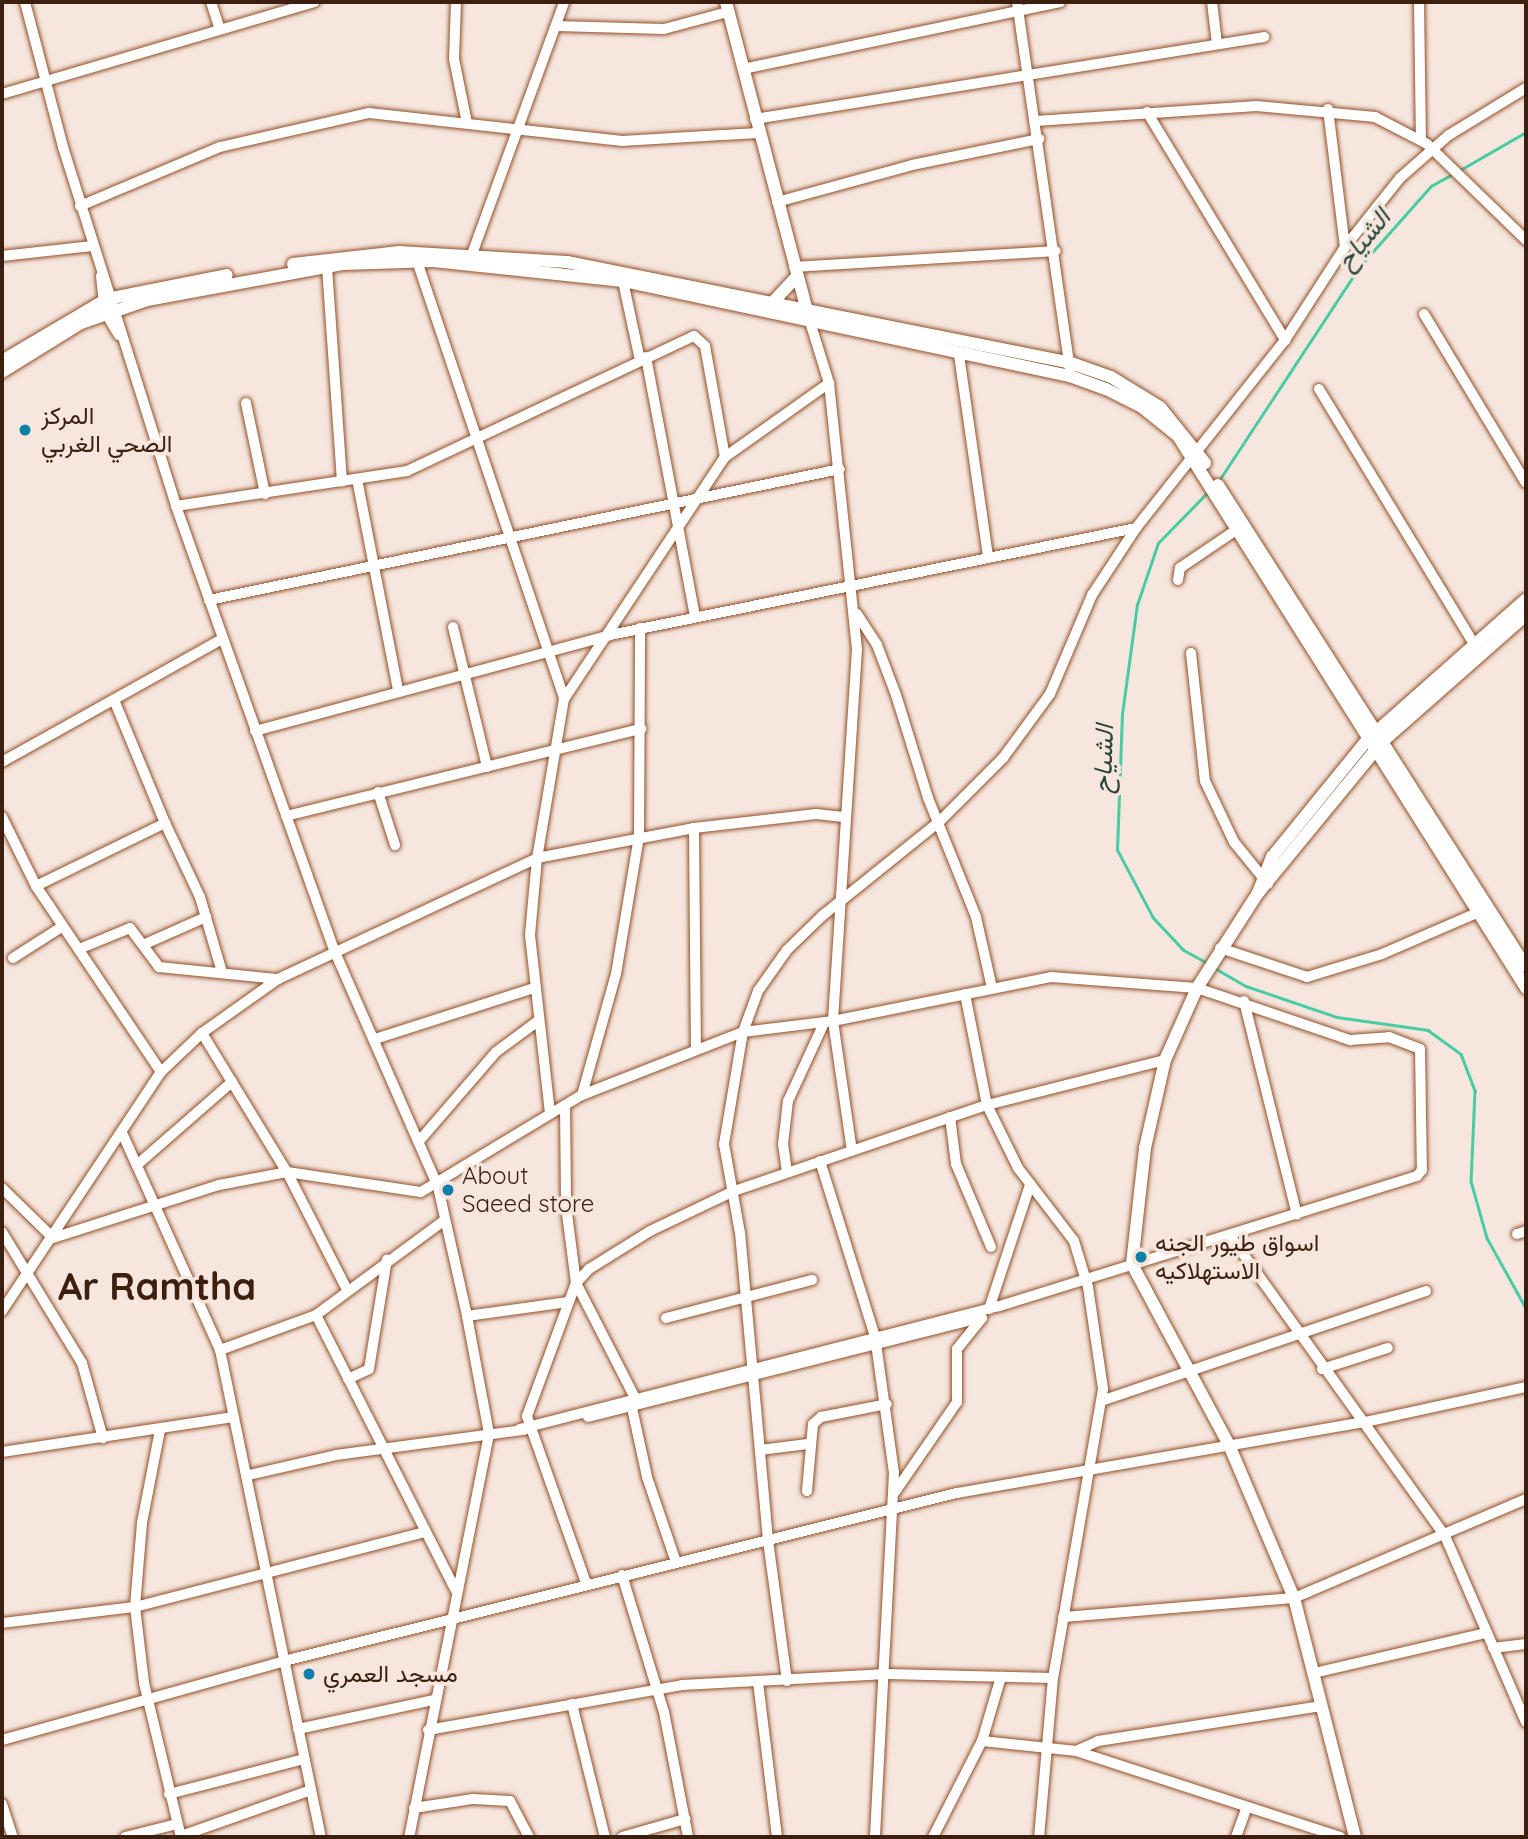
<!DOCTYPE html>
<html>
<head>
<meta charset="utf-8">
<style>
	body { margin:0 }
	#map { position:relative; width:1528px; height:1839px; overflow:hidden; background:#f6e6de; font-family:Quicksand,Vazirmatn,sans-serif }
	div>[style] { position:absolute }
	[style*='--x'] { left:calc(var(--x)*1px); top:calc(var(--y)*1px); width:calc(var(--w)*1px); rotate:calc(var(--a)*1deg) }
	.stream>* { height:2.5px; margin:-1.25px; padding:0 1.25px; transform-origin:1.25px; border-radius:1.25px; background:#49cba3 }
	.roads { filter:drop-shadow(0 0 2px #924f27) drop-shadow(0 0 2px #924f27) }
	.minor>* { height:10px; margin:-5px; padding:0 5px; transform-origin:5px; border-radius:5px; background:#fff }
	.major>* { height:12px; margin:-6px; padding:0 6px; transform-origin:6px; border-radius:6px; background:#fff }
	.dots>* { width:19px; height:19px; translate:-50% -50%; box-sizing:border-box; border:4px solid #f6e6de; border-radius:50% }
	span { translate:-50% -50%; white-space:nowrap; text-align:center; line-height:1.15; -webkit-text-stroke:7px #f6e6de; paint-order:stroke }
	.poi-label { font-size:24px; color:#3c1f0f }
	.left { translate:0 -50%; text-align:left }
	.water-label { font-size:26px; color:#29453b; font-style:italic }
	.town-label { font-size:38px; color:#3c1f0f; font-weight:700 }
	.frame { position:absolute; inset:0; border:4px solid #3c1f0f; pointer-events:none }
</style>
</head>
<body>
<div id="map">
	<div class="stream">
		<div style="--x:1460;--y:170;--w:76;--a:-29.9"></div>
		<div style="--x:1218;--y:482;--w:258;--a:-56.7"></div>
		<div style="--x:1360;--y:266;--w:107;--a:-48.4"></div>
		<div style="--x:1431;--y:186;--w:26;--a:-29"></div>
		<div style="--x:1208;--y:964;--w:29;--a:-151"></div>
		<div style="--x:1183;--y:950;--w:44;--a:-133.2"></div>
		<div style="--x:1153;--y:918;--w:77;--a:-117.9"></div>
		<div style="--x:1117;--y:850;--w:136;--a:-87.9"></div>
		<div style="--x:1122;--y:714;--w:110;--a:-82.2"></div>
		<div style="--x:1137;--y:605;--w:65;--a:-71.3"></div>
		<div style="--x:1158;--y:543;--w:71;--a:-45.6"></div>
		<div style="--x:1213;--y:967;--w:38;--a:30"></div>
		<div style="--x:1246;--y:986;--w:96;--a:18.8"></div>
		<div style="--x:1337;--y:1017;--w:92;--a:8.1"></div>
		<div style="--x:1428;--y:1030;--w:41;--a:36"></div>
		<div style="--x:1461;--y:1054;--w:40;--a:69"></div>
		<div style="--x:1475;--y:1091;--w:90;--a:92.5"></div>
		<div style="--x:1471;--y:1181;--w:59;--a:74.3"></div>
		<div style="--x:1487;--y:1238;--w:80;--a:60.9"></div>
	</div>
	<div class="roads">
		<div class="minor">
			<div style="--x:25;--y:2;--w:150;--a:75.3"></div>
			<div style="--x:63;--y:147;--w:376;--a:72.5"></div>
			<div style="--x:176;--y:506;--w:473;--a:70.4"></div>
			<div style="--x:335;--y:952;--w:257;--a:66.3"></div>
			<div style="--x:438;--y:1187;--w:132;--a:77.3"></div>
			<div style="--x:467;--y:1316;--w:120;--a:79.4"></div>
			<div style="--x:489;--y:1434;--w:411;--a:101.2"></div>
			<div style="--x:211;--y:2;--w:29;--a:72"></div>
			<div style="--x:456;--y:2;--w:57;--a:92"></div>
			<div style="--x:454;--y:59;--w:65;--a:78.5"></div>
			<div style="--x:1017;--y:2;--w:372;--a:81.8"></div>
			<div style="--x:1212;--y:2;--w:42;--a:83.2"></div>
			<div style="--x:1419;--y:2;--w:138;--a:89.2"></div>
			<div style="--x:556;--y:26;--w:108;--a:1.6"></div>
			<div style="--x:664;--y:29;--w:66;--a:-14.9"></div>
			<div style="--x:743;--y:69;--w:324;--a:-11.9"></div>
			<div style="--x:2;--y:94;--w:326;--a:-16.4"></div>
			<div style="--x:1328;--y:109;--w:139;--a:83"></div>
			<div style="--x:1147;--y:112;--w:267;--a:58.8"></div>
			<div style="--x:755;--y:119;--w:516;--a:-9.15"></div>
			<div style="--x:1036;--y:121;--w:221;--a:-3.9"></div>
			<div style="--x:1256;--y:106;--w:120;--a:5.3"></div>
			<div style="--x:1375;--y:117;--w:59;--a:27.4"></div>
			<div style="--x:1427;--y:144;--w:138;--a:44.1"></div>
			<div style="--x:777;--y:202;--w:140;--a:-15.3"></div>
			<div style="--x:912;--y:165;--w:130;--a:-11.6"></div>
			<div style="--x:80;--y:206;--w:152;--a:-22.9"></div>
			<div style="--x:220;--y:147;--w:153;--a:-12.9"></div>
			<div style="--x:369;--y:113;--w:255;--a:6.3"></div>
			<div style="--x:622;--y:141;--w:136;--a:-3.4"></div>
			<div style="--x:472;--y:254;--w:268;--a:-69.9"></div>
			<div style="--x:2;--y:256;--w:91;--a:-6.3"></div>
			<div style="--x:417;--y:261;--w:462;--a:71.4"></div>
			<div style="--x:564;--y:699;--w:161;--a:99.6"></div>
			<div style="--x:537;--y:858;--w:77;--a:95.2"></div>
			<div style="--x:530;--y:935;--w:180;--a:83.6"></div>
			<div style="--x:327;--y:267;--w:215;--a:86"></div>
			<div style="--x:794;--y:267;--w:262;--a:-3.5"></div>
			<div style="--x:101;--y:276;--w:36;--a:84"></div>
			<div style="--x:105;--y:312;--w:27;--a:59"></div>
			<div style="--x:623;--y:281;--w:81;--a:77.9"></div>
			<div style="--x:1424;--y:314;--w:197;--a:58.9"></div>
			<div style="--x:811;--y:325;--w:61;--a:72.8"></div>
			<div style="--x:829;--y:383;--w:267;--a:84"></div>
			<div style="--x:857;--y:649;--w:373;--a:93.7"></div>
			<div style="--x:833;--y:1021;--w:131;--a:81.7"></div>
			<div style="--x:959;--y:355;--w:204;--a:81.8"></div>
			<div style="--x:646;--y:357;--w:264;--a:79.3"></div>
			<div style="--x:1319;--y:389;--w:298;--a:58.7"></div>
			<div style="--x:246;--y:403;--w:93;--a:78.2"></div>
			<div style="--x:357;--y:479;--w:214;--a:79"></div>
			<div style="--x:176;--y:506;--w:234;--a:-8.6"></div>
			<div style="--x:407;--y:471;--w:317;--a:-25.2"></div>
			<div style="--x:694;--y:336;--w:15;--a:42"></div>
			<div style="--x:705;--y:346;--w:113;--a:79.8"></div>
			<div style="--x:1178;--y:580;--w:12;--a:-81"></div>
			<div style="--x:1180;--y:568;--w:68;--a:-34.2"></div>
			<div style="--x:209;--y:600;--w:644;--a:-11.73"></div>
			<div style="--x:857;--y:614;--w:37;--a:57"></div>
			<div style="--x:877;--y:645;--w:53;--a:69.2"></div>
			<div style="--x:896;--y:695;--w:108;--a:72.7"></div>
			<div style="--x:928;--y:798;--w:128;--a:68"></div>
			<div style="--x:976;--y:917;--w:73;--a:77.3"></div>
			<div style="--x:453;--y:627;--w:144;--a:76.3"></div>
			<div style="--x:1191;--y:653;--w:129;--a:83.8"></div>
			<div style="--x:1205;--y:781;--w:68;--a:64.6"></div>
			<div style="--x:1234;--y:842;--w:54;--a:51"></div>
			<div style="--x:564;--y:699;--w:291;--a:-56.4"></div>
			<div style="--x:725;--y:457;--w:128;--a:-35.4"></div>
			<div style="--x:255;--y:731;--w:368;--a:-15.1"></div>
			<div style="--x:610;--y:635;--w:537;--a:-11.5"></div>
			<div style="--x:2;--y:762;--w:252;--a:-29.2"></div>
			<div style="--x:378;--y:792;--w:56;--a:72.2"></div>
			<div style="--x:286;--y:816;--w:366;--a:-13.8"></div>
			<div style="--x:2;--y:817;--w:77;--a:63.8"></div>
			<div style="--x:36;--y:886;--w:224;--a:56.1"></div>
			<div style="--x:165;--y:823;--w:82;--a:64.7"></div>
			<div style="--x:200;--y:897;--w:78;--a:73.7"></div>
			<div style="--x:694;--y:828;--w:221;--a:89.5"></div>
			<div style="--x:36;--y:886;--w:144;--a:-26"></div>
			<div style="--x:165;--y:823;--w:133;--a:-112.5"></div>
			<div style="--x:145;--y:944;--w:67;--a:-23.9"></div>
			<div style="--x:1220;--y:948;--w:92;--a:18.4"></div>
			<div style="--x:1307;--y:977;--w:78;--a:-17"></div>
			<div style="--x:1382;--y:954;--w:106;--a:-23.4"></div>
			<div style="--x:79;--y:949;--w:55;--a:-22.4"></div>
			<div style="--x:130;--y:928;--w:49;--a:53.4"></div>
			<div style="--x:159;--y:967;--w:120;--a:5.8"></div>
			<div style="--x:13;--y:958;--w:59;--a:-32.6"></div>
			<div style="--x:965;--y:994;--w:113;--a:78.8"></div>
			<div style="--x:987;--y:1105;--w:70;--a:63.8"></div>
			<div style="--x:1018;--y:1168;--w:92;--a:52.5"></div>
			<div style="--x:1074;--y:1241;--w:48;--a:73.1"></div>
			<div style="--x:1088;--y:1287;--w:103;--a:81.6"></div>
			<div style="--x:1103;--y:1389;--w:293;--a:99.8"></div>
			<div style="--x:1053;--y:1678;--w:160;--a:95"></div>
			<div style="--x:1244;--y:1001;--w:220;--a:76.1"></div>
			<div style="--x:202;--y:1033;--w:163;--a:58.6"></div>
			<div style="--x:287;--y:1172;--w:132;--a:63"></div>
			<div style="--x:375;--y:1039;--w:167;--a:-17.8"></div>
			<div style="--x:582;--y:1095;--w:126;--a:-74.3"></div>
			<div style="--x:616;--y:974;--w:140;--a:-80.5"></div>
			<div style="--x:639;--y:836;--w:208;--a:-89.7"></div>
			<div style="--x:565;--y:1105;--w:101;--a:89.4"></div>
			<div style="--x:566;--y:1206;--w:78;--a:82.6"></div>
			<div style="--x:576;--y:1283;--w:129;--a:62.8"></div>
			<div style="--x:950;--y:1117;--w:47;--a:82.7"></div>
			<div style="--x:956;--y:1164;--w:90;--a:67.1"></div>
			<div style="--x:123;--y:1135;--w:236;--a:65.7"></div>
			<div style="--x:220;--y:1350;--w:497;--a:78.3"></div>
			<div style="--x:420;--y:1140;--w:116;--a:-49.2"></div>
			<div style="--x:496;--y:1052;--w:52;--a:-36.4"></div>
			<div style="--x:820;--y:1161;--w:183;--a:72.6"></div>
			<div style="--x:875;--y:1336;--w:138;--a:82.1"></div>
			<div style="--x:894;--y:1473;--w:364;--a:93"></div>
			<div style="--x:138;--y:1164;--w:125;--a:-41.1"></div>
			<div style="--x:787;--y:1172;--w:28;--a:-98"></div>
			<div style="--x:783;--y:1144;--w:43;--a:-83.4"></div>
			<div style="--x:788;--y:1101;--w:86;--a:-65.2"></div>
			<div style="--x:2;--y:1188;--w:71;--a:44.4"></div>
			<div style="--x:53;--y:1238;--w:174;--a:-17.7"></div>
			<div style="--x:219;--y:1185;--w:69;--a:-10.8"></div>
			<div style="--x:287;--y:1172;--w:135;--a:8.5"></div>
			<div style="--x:421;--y:1192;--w:188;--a:-31.1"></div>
			<div style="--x:582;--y:1095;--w:173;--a:-21.4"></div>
			<div style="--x:743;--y:1032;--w:91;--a:-7"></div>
			<div style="--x:833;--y:1021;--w:222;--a:-11.4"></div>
			<div style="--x:1051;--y:977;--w:146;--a:4.3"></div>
			<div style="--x:1197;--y:988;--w:162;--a:18.8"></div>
			<div style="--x:1350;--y:1040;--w:39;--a:-4"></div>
			<div style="--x:1389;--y:1037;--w:33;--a:21"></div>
			<div style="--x:1420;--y:1049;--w:121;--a:89.1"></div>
			<div style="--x:1422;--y:1170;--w:8;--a:130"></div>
			<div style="--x:1417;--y:1176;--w:438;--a:162.7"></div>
			<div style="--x:999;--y:1306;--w:495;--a:165.6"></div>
			<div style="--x:2;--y:1232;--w:153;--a:58.6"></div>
			<div style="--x:82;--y:1363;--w:78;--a:74.4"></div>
			<div style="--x:1517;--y:1234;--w:9;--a:-18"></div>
			<div style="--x:1231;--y:1237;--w:368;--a:54.4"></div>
			<div style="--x:1445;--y:1536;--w:203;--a:66.5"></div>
			<div style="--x:989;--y:1309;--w:131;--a:-71.7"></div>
			<div style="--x:2;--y:1311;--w:287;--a:-56.4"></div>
			<div style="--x:161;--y:1072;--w:57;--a:-43.6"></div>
			<div style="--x:202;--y:1033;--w:93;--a:-35.4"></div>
			<div style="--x:278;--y:979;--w:286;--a:-25"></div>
			<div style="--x:537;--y:858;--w:160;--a:-10.8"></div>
			<div style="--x:694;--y:828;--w:123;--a:-6.5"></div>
			<div style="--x:816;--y:814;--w:28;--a:6"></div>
			<div style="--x:316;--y:1315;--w:309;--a:63.1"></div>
			<div style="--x:467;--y:1316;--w:102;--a:-7.9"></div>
			<div style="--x:666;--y:1318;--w:151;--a:-14.6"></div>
			<div style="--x:220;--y:1350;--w:102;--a:-20"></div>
			<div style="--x:316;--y:1315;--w:160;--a:-36.4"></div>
			<div style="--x:1322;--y:1369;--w:69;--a:-17.7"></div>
			<div style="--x:348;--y:1379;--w:23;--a:-25"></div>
			<div style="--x:369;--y:1369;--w:111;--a:-80.7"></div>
			<div style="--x:1104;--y:1400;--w:340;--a:-18.7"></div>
			<div style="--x:632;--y:1408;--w:71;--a:77.7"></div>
			<div style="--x:647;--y:1477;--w:90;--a:71.2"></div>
			<div style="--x:588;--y:1417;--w:400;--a:-14.2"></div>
			<div style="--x:160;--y:1430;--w:95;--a:101"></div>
			<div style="--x:142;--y:1523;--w:84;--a:94.8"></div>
			<div style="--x:135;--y:1607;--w:77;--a:83.2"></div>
			<div style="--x:144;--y:1683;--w:158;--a:76.5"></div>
			<div style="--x:760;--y:1450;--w:48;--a:-7.1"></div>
			<div style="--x:2;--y:1452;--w:234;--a:-8.6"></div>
			<div style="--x:249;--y:1475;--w:89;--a:-12.9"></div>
			<div style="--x:336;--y:1455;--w:190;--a:-7.6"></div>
			<div style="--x:807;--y:1491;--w:67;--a:-84.9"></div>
			<div style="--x:813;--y:1424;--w:11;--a:-41"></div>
			<div style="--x:821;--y:1417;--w:67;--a:-11.1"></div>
			<div style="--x:895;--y:1492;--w:109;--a:-55.4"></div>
			<div style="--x:957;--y:1402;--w:53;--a:-90"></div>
			<div style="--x:957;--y:1349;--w:40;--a:-51"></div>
			<div style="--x:622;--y:1575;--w:143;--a:73"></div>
			<div style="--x:664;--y:1712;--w:127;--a:79.1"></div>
			<div style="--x:586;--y:1583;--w:177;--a:-109.5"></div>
			<div style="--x:527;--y:1416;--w:142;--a:-69.8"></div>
			<div style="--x:576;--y:1283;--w:19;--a:-47"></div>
			<div style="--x:589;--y:1269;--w:72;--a:-31.9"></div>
			<div style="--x:650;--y:1231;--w:93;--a:-25.5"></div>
			<div style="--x:734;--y:1191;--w:267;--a:-18.8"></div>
			<div style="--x:987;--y:1105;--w:184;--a:-14.2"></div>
			<div style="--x:1063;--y:1617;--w:232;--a:-4.7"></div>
			<div style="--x:1294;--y:1598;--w:252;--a:-23.1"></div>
			<div style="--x:2;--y:1623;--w:134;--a:-6.9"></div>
			<div style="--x:135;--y:1607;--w:299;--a:-14.5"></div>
			<div style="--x:1493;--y:1648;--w:33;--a:-7"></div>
			<div style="--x:1314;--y:1673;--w:177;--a:-13.1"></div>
			<div style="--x:787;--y:1681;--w:142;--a:-97.7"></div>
			<div style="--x:768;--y:1540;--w:308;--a:-95.2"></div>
			<div style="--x:740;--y:1233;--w:90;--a:-100.2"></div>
			<div style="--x:724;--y:1144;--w:114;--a:-80.4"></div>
			<div style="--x:743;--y:1032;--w:44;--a:-69.9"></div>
			<div style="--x:758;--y:991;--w:50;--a:-54.7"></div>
			<div style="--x:787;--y:950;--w:49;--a:-44.2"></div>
			<div style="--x:822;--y:916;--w:150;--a:-38.8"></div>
			<div style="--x:939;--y:822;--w:91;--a:-45"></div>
			<div style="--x:1003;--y:758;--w:79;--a:-53.7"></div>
			<div style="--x:1050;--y:694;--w:108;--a:-67"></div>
			<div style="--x:1092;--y:595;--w:80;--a:-56.7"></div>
			<div style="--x:1136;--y:528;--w:240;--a:-51.6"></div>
			<div style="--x:1285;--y:340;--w:111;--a:-57.2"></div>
			<div style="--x:1345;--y:247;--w:88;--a:-51.4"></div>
			<div style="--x:1400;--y:178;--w:65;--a:-41.3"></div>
			<div style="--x:1449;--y:135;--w:90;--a:-31.4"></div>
			<div style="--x:758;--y:1682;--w:156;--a:83"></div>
			<div style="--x:572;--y:1704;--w:137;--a:76.1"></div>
			<div style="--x:298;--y:1729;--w:138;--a:-12.1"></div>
			<div style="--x:428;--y:1730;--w:258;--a:-10"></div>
			<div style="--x:682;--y:1685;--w:205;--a:-3.1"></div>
			<div style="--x:887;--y:1674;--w:166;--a:1.4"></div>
			<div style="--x:2;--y:1740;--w:293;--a:-15.6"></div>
			<div style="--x:284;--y:1661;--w:694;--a:-14.02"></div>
			<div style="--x:957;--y:1493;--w:414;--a:-9.9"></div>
			<div style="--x:1365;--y:1422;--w:165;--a:-12.3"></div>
			<div style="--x:982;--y:1741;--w:95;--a:6.1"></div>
			<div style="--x:1076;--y:1751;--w:278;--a:18"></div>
			<div style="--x:1076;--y:1751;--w:24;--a:-24"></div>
			<div style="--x:1098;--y:1741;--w:226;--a:-8.9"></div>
			<div style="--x:169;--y:1794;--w:139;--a:-14.5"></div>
			<div style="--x:2;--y:1804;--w:35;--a:72"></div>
			<div style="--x:414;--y:1808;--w:60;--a:-8.7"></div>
			<div style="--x:473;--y:1799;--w:37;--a:3"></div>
			<div style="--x:510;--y:1801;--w:41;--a:62.2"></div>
			<div style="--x:181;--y:1836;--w:138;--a:-19.5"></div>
			<div style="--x:125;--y:1837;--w:54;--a:-14"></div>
			<div style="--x:622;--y:1837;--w:66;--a:-15.9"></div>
			<div style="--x:933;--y:1837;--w:108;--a:-63"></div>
			<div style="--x:982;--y:1741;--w:67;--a:-73.5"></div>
			<div style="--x:1236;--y:1837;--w:30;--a:-70"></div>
		</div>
		<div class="major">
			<div style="--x:726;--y:2;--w:324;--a:75.3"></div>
			<div style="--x:293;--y:264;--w:107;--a:-6.5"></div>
			<div style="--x:399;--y:252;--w:168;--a:3.4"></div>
			<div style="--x:567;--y:262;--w:514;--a:11.33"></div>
			<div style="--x:1071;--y:363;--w:42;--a:19.3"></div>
			<div style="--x:1111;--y:377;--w:57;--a:31.5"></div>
			<div style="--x:1160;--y:407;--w:72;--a:51.2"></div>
			<div style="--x:773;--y:302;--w:34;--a:-47"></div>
			<div style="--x:2;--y:361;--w:122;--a:-30.6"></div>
			<div style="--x:107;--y:299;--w:122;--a:-11.3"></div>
			<div style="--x:2;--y:372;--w:93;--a:-31.8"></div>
			<div style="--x:81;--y:323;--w:70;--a:-19.2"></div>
			<div style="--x:147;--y:300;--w:200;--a:-10.4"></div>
			<div style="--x:344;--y:264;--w:89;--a:-1.9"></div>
			<div style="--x:433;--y:261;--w:191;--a:6"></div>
			<div style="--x:623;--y:281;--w:457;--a:12"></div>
			<div style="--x:1070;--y:376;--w:38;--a:20"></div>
			<div style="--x:1106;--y:389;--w:40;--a:26.6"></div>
			<div style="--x:1142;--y:407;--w:46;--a:38.9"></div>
			<div style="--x:1178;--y:436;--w:653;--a:57.77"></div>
			<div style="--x:1218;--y:485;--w:572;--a:57.42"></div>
			<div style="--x:1258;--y:893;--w:39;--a:-69"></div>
			<div style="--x:1272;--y:857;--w:152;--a:-50.9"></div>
			<div style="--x:1368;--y:739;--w:211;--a:-41.5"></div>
			<div style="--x:1355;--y:1837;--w:247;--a:-104.3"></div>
			<div style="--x:1294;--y:1598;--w:166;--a:-113"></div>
			<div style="--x:1229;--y:1445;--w:205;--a:-118.2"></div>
			<div style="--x:1132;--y:1264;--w:117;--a:-83.6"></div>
			<div style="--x:1145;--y:1148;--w:90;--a:-77.2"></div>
			<div style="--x:1165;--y:1060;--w:79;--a:-66"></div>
			<div style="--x:1197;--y:988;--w:113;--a:-57.3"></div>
			<div style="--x:1258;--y:893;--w:197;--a:-50.6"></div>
			<div style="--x:1383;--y:741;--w:191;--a:-41.4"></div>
		</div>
	</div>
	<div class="dots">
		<div style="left:25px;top:430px;background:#0d80a7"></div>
		<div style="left:448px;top:1190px;background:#0d80a7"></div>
		<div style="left:1141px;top:1257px;background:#0d80a7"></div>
		<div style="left:309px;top:1674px;background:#0d80a7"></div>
	</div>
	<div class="poi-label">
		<span class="left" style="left:41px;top:430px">المركز<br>الصحي الغربي</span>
		<span class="left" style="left:462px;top:1190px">About<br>Saeed store</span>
		<span class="left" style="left:1155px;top:1257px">اسواق طيور الجنه<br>الاستهلاكيه</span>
		<span class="left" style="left:323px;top:1674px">مسجد العمري</span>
	</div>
	<div class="water-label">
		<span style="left:1363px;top:239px;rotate:-51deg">الشياح</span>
		<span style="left:1103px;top:759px;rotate:-88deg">الشياح</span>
	</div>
	<div class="town-label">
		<span style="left:157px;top:1287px">Ar Ramtha</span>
	</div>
	<div class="frame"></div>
</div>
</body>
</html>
